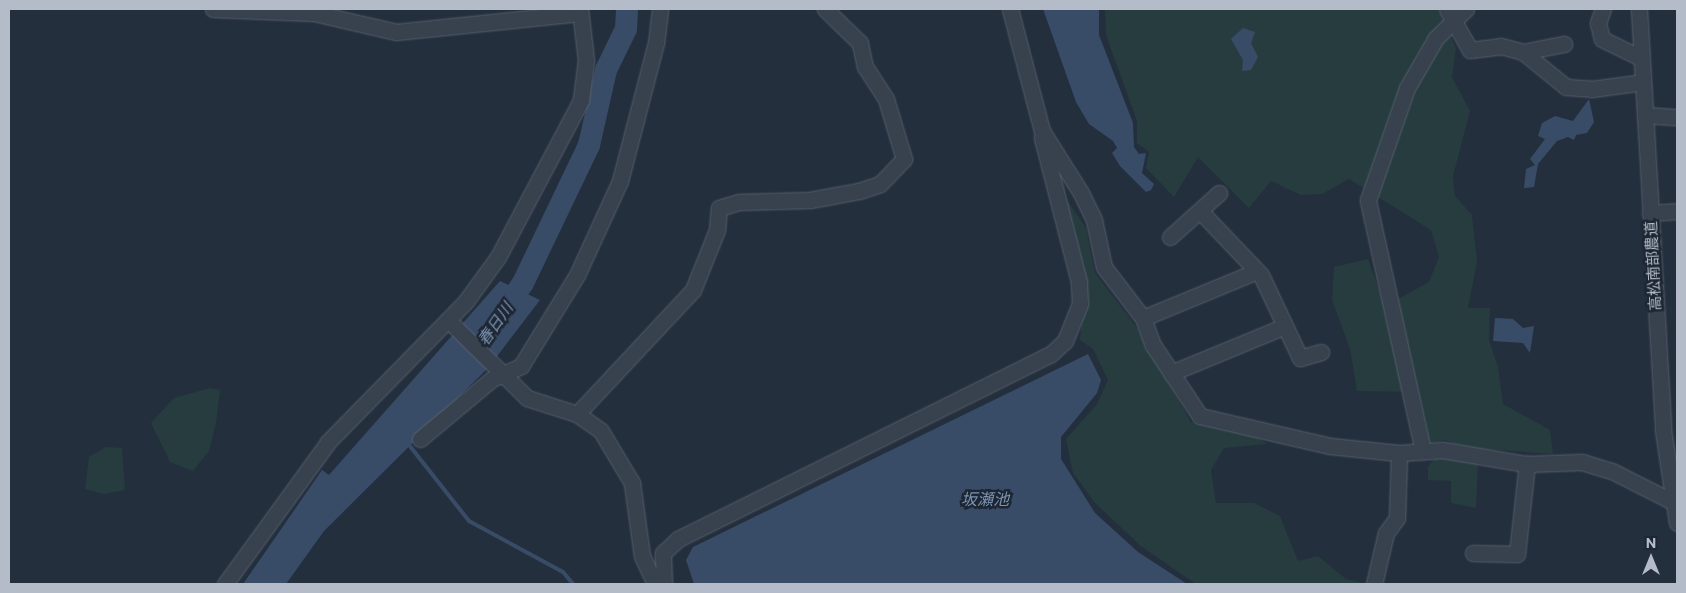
<!DOCTYPE html>
<html>
<head>
<meta charset="utf-8">
<style>
	body { margin:0 }
	#map { position:relative; width:1686px; height:593px; overflow:hidden; background:#242f3e; font-family:Commissioner,"Noto Sans JP",sans-serif }
	div>[style] { position:absolute }
	[style*='--x'] { left:calc(var(--x)*1px); top:calc(var(--y)*1px); width:calc(var(--w)*1px); rotate:calc(var(--a)*1deg) }
	.green>* { inset:0; background:#263c3f }
	.water>* { inset:0; background:#394c67 }
	.stream>* { height:4px; margin:-2px; padding:0 2px; transform-origin:2px; border-radius:2px; background:#394c67 }
	.river>* { height:22px; margin:-11px; padding:0 11px; transform-origin:11px; border-radius:11px; background:#394c67 }
	.roads { filter:drop-shadow(0 0 1px #565f6c) drop-shadow(0 0 1px #565f6c) }
	.minor>* { height:15px; margin:-7.5px; padding:0 7.5px; transform-origin:7.5px; border-radius:7.5px; background:#38414e }
	span { translate:-50% -50%; white-space:nowrap; text-align:center; line-height:1.15; -webkit-text-stroke:5px #1d2633; paint-order:stroke }
	.street-label { font-size:15px; color:#b4bcc9 }
	.water-label { font-size:16px; color:#7c92b1; font-style:italic }
	.frame { position:absolute; inset:0; border:10px solid #b4bcc9; pointer-events:none }
	.north { position:absolute; left:1626px; top:533px; width:50px; height:50px; -webkit-text-stroke:4px #1d2633; paint-order:stroke; rotate:0deg; font-size:14px; font-weight:700; line-height:20px; text-align:center; color:#b4bcc9 }
	.north::after { content:''; display:block; margin:auto; width:18px; height:22px; background:#b4bcc9; clip-path:polygon(50% 0,100% 100%,50% 72%,0 100%) }
</style>
</head>
<body>
<div id="map">
	<div class="green">
		<div style="clip-path:polygon(1105px 9px,1438px 9px,1456px 48px,1452px 77px,1470px 111px,1453px 176px,1455px 196px,1472px 215px,1477px 262px,1468px 308px,1490px 308px,1489px 340px,1498px 367px,1503px 404px,1550px 430px,1553px 454px,1467px 448px,1445px 440px,1430px 443px,1418px 392px,1357px 391px,1350px 349px,1332px 300px,1334px 267px,1368px 259px,1385px 306px,1429px 282px,1439px 257px,1431px 230px,1349px 179px,1322px 194px,1301px 195px,1271px 181px,1249px 208px,1198px 157px,1174px 197px,1146px 168px,1149px 152px,1137px 143px,1137px 121px,1106px 35px)"></div>
		<div style="clip-path:polygon(1063px 194px,1086px 228px,1095px 273px,1138px 329px,1191px 422px,1247px 431px,1267px 444px,1224px 448px,1211px 470px,1216px 503px,1254px 503px,1280px 516px,1298px 561px,1318px 556px,1346px 579px,1367px 584px,1196px 584px,1142px 547px,1095px 503px,1073px 473px,1066px 439px,1097px 404px,1108px 380px,1093px 349px,1080px 340px,1084px 285px)"></div>
		<div style="clip-path:polygon(210px 388px,220px 390px,216px 423px,209px 451px,193px 471px,170px 462px,151px 423px,174px 398px)"></div>
		<div style="clip-path:polygon(106px 447px,122px 448px,125px 490px,104px 494px,85px 489px,89px 457px)"></div>
		<div style="clip-path:polygon(1437px 455px,1478px 463px,1476px 508px,1451px 503px,1451px 481px,1428px 480px,1428px 467px)"></div>
	</div>
	<div class="water">
		<div style="clip-path:polygon(1043px 9px,1099px 9px,1099px 35px,1133px 123px,1134px 147px,1139px 154px,1146px 153px,1142px 173px,1154px 184px,1151px 190px,1146px 192px,1120px 166px,1112px 153px,1117px 148px,1113px 141px,1089px 124px,1076px 102px)"></div>
		<div style="clip-path:polygon(1243px 28px,1255px 32px,1251px 43px,1258px 57px,1251px 70px,1242px 71px,1243px 60px,1231px 39px)"></div>
		<div style="clip-path:polygon(1589px 99px,1594px 122px,1587px 133px,1576px 135px,1574px 140px,1568px 137px,1557px 141px,1538px 164px,1534px 187px,1524px 188px,1526px 169px,1535px 165px,1530px 159px,1545px 139px,1538px 136px,1542px 123px,1555px 116px,1573px 121px)"></div>
		<div style="clip-path:polygon(500px 281px,540px 300px,488px 368px,324px 531px,286px 584px,243px 584px,322px 470px,329px 475px)"></div>
		<div style="clip-path:polygon(1495px 318px,1513px 319px,1523px 328px,1534px 326px,1530px 353px,1523px 343px,1493px 341px)"></div>
		<div style="clip-path:polygon(1088px 354px,1101px 380px,1097px 393px,1061px 437px,1061px 459px,1095px 513px,1138px 552px,1187px 584px,694px 584px,686px 560px,693px 547px)"></div>
	</div>
	<div class="stream">
		<div style="--x:409;--y:445;--w:97;--a:51.7"></div>
		<div style="--x:469;--y:521;--w:107;--a:28.5"></div>
		<div style="--x:563;--y:572;--w:16;--a:50"></div>
	</div>
	<div class="river">
		<div style="--x:502;--y:315;--w:38;--a:-57"></div>
		<div style="--x:523;--y:283;--w:153;--a:-64.4"></div>
		<div style="--x:589;--y:145;--w:77;--a:-77.2"></div>
		<div style="--x:606;--y:70;--w:46;--a:-64"></div>
		<div style="--x:626;--y:29;--w:20;--a:-87"></div>
	</div>
	<div class="roads">
		<div class="minor">
			<div style="--x:213;--y:9;--w:101;--a:2.3"></div>
			<div style="--x:314;--y:13;--w:84;--a:13"></div>
			<div style="--x:396;--y:32;--w:185;--a:-5.9"></div>
			<div style="--x:1010;--y:9;--w:126;--a:75.3"></div>
			<div style="--x:1042;--y:131;--w:73;--a:57.8"></div>
			<div style="--x:1081;--y:193;--w:30;--a:64"></div>
			<div style="--x:1094;--y:220;--w:48;--a:78"></div>
			<div style="--x:1104;--y:267;--w:64;--a:52.6"></div>
			<div style="--x:1143;--y:318;--w:29;--a:70"></div>
			<div style="--x:1153;--y:345;--w:85;--a:56.5"></div>
			<div style="--x:1200;--y:416;--w:133;--a:13"></div>
			<div style="--x:1330;--y:446;--w:69;--a:5.8"></div>
			<div style="--x:1399;--y:453;--w:44;--a:-3.9"></div>
			<div style="--x:1443;--y:450;--w:85;--a:9.5"></div>
			<div style="--x:1527;--y:464;--w:55;--a:-2.1"></div>
			<div style="--x:1582;--y:462;--w:31;--a:17"></div>
			<div style="--x:1612;--y:471;--w:73;--a:26.9"></div>
			<div style="--x:1447;--y:9;--w:47;--a:60.7"></div>
			<div style="--x:1470;--y:50;--w:31;--a:-7"></div>
			<div style="--x:1501;--y:46;--w:23;--a:15"></div>
			<div style="--x:1523;--y:52;--w:55;--a:39.1"></div>
			<div style="--x:1566;--y:87;--w:26;--a:4"></div>
			<div style="--x:1592;--y:89;--w:51;--a:-7.8"></div>
			<div style="--x:1603;--y:9;--w:15;--a:110"></div>
			<div style="--x:1598;--y:23;--w:16;--a:76"></div>
			<div style="--x:1602;--y:39;--w:43;--a:26"></div>
			<div style="--x:1639;--y:9;--w:422;--a:86.7"></div>
			<div style="--x:1663;--y:430;--w:94;--a:81.4"></div>
			<div style="--x:1523;--y:52;--w:42;--a:-11"></div>
			<div style="--x:1645;--y:115;--w:32;--a:4"></div>
			<div style="--x:1200;--y:211;--w:88;--a:46.4"></div>
			<div style="--x:1261;--y:275;--w:92;--a:64.8"></div>
			<div style="--x:1300;--y:358;--w:22;--a:-16"></div>
			<div style="--x:1650;--y:213;--w:27;--a:-4"></div>
			<div style="--x:1170;--y:237;--w:66;--a:-41.9"></div>
			<div style="--x:1143;--y:318;--w:123;--a:-22.4"></div>
			<div style="--x:448;--y:320;--w:111;--a:44.6"></div>
			<div style="--x:527;--y:398;--w:52;--a:17.7"></div>
			<div style="--x:577;--y:414;--w:29;--a:35"></div>
			<div style="--x:601;--y:431;--w:61;--a:59.2"></div>
			<div style="--x:632;--y:483;--w:74;--a:82.2"></div>
			<div style="--x:642;--y:556;--w:31;--a:65"></div>
			<div style="--x:1171;--y:373;--w:123;--a:-22.4"></div>
			<div style="--x:577;--y:414;--w:170;--a:-46.9"></div>
			<div style="--x:693;--y:290;--w:65;--a:-68.2"></div>
			<div style="--x:717;--y:230;--w:22;--a:-85"></div>
			<div style="--x:719;--y:208;--w:21;--a:-17"></div>
			<div style="--x:739;--y:202;--w:71;--a:-1.6"></div>
			<div style="--x:810;--y:200;--w:50;--a:-10.4"></div>
			<div style="--x:859;--y:191;--w:22;--a:-18"></div>
			<div style="--x:880;--y:184;--w:35;--a:-46"></div>
			<div style="--x:904;--y:159;--w:63;--a:-106.7"></div>
			<div style="--x:886;--y:99;--w:38;--a:-123"></div>
			<div style="--x:865;--y:67;--w:25;--a:-102"></div>
			<div style="--x:860;--y:43;--w:49;--a:-135.8"></div>
			<div style="--x:420;--y:439;--w:94;--a:-39.8"></div>
			<div style="--x:492;--y:379;--w:32;--a:-24"></div>
			<div style="--x:521;--y:366;--w:107;--a:-58.4"></div>
			<div style="--x:577;--y:275;--w:103;--a:-65.4"></div>
			<div style="--x:620;--y:181;--w:143;--a:-75.4"></div>
			<div style="--x:656;--y:43;--w:34;--a:-83"></div>
			<div style="--x:1423;--y:451;--w:257;--a:-102.4"></div>
			<div style="--x:1368;--y:200;--w:119;--a:-70.8"></div>
			<div style="--x:1407;--y:88;--w:58;--a:-59.9"></div>
			<div style="--x:1436;--y:38;--w:42;--a:-44"></div>
			<div style="--x:1473;--y:553;--w:44;--a:1.3"></div>
			<div style="--x:1517;--y:554;--w:91;--a:-83.7"></div>
			<div style="--x:225;--y:584;--w:175;--a:-54"></div>
			<div style="--x:328;--y:442;--w:197;--a:-45.6"></div>
			<div style="--x:466;--y:301;--w:54;--a:-54"></div>
			<div style="--x:498;--y:257;--w:178;--a:-62.1"></div>
			<div style="--x:581;--y:100;--w:40;--a:-82.9"></div>
			<div style="--x:586;--y:60;--w:51;--a:-96.7"></div>
			<div style="--x:664;--y:584;--w:31;--a:-92"></div>
			<div style="--x:663;--y:553;--w:21;--a:-43"></div>
			<div style="--x:678;--y:539;--w:416;--a:-26.4"></div>
			<div style="--x:1051;--y:354;--w:19;--a:-43"></div>
			<div style="--x:1065;--y:341;--w:40;--a:-68"></div>
			<div style="--x:1080;--y:304;--w:22;--a:-93"></div>
			<div style="--x:1079;--y:282;--w:149;--a:-104.4"></div>
			<div style="--x:1374;--y:584;--w:52;--a:-76.8"></div>
			<div style="--x:1386;--y:533;--w:19;--a:-54"></div>
			<div style="--x:1397;--y:518;--w:65;--a:-88.2"></div>
		</div>
	</div>
	<div class="street-label">
		<span style="left:1653px;top:266px;rotate:-93deg">高松南部農道</span>
	</div>
	<div class="water-label">
		<span style="left:495px;top:324px;rotate:-55deg">春日川</span>
		<span style="left:985px;top:499px">坂瀬池</span>
	</div>
	<div class="frame"></div>
	<div class="north">N</div>
</div>
</body>
</html>
